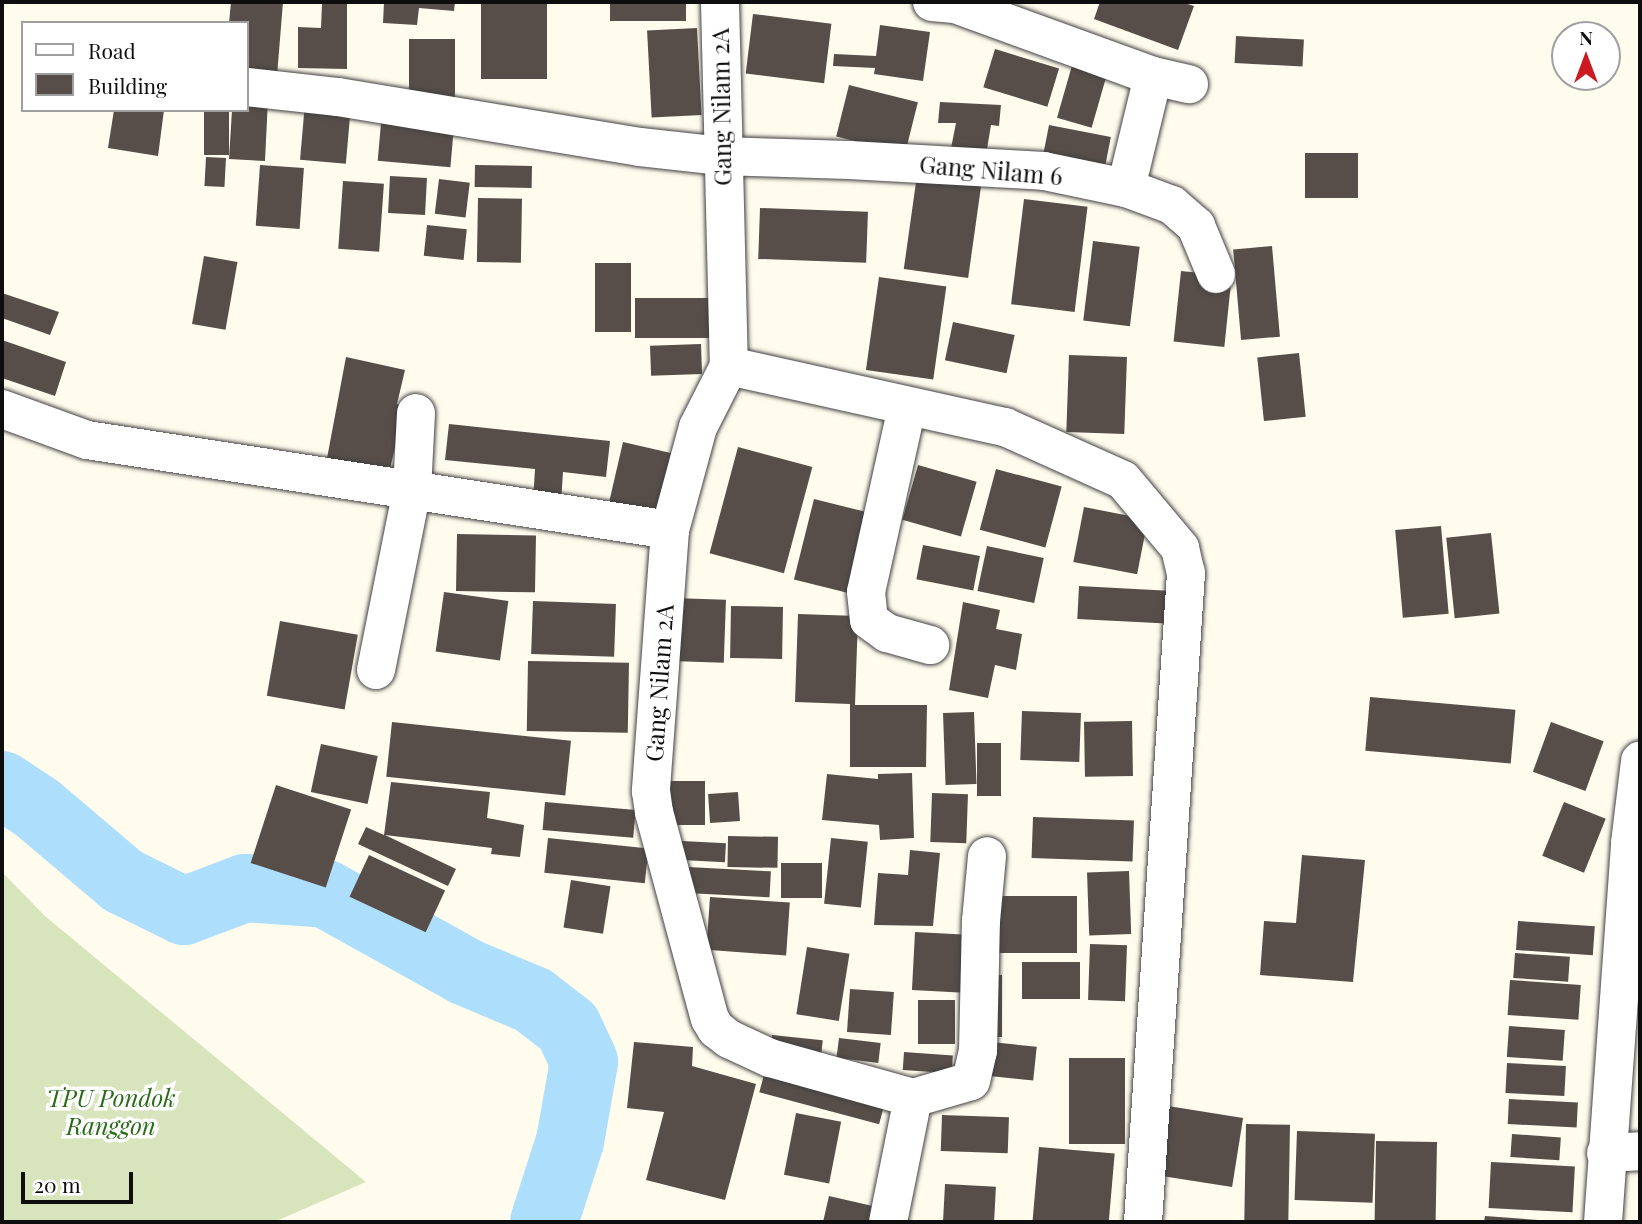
<!DOCTYPE html>
<html>
<head>
<meta charset="utf-8">
<style>
	body { margin:0 }
	#map { position:relative; width:1642px; height:1224px; overflow:hidden; background:#fffcee; font-family:"Playfair Display",serif }
	div>[style] { position:absolute }
	[style*='--x'] { left:calc(var(--x)*1px); top:calc(var(--y)*1px); width:calc(var(--w)*1px); rotate:calc(var(--a)*1deg) }
	.cemetery>* { inset:0; background:#d7e4bc }
	.river>* { height:68px; margin:-34px; padding:0 34px; transform-origin:34px; border-radius:34px; background:#addffc }
	.building>* { inset:0; background:#574e49; transform-origin:0 0 }
	.roads { filter:drop-shadow(0 0 2px #414141) drop-shadow(0 0 2px #414141) }
	.minor>* { height:38px; margin:-19px; padding:0 19px; transform-origin:19px; border-radius:19px; background:#fff }
	span { translate:-50% -50%; white-space:nowrap; text-align:center; line-height:1.15; -webkit-text-stroke:7px #fff; paint-order:stroke }
	.street-label { font-size:24px; color:#0e0e0e }
	.park-label { font-size:24px; color:#296c17; font-style:italic }
	.frame { position:absolute; inset:0; border:4px solid #0e0e0e; pointer-events:none }
	.legend { position:absolute; left:21px; top:21px; width:228px; height:91px; box-sizing:border-box; background:#fff; border:2px solid #9f9f9f; margin:0; padding:9px 12px; list-style:none; font-size:21px; color:#0e0e0e }
	.legend li { display:flex; align-items:center; gap:14px; height:35px }
	.legend b { width:35px; border:2px solid #9f9f9f }
	.north { position:absolute; left:1551px; top:21px; width:70px; height:70px; box-sizing:border-box; background:#fff; border:2px solid #9f9f9f; border-radius:50%; rotate:0deg; font-size:19px; font-weight:700; line-height:28px; text-align:center; color:#0e0e0e }
	.north::after { content:''; display:block; margin:auto; width:24px; height:32px; background:#cb1821; clip-path:polygon(50% 0,100% 100%,50% 72%,0 100%) }
	.scale { position:absolute; left:21px; top:1172px; width:112px; height:32px; box-sizing:border-box; border:4px solid #0e0e0e; border-top:0; padding-left:9px; font-size:21px; line-height:24px; white-space:nowrap; color:#0e0e0e; -webkit-text-stroke:5px #fff; paint-order:stroke }
</style>
</head>
<body>
<div id="map">
	<div class="cemetery">
		<div style="clip-path:polygon(2px 872px,45px 916px,366px 1182px,274px 1222px,2px 1222px)"></div>
	</div>
	<div class="river">
		<div style="--x:2;--y:785;--w:42;--a:33.3"></div>
		<div style="--x:37;--y:808;--w:113;--a:40.3"></div>
		<div style="--x:123;--y:881;--w:68;--a:26.2"></div>
		<div style="--x:184;--y:911;--w:65;--a:-20.7"></div>
		<div style="--x:245;--y:888;--w:81;--a:4.2"></div>
		<div style="--x:326;--y:894;--w:160;--a:29.1"></div>
		<div style="--x:466;--y:972;--w:73;--a:22.7"></div>
		<div style="--x:533;--y:1000;--w:44;--a:37.6"></div>
		<div style="--x:568;--y:1027;--w:38;--a:65"></div>
		<div style="--x:584;--y:1062;--w:80;--a:100"></div>
		<div style="--x:570;--y:1141;--w:85;--a:107.8"></div>
	</div>
	<div class="building">
		<div style="clip-path:polygon(231px 2px,283px 2px,277px 76px,247px 74px,247px 23px,229px 23px)"></div>
		<div style="clip-path:polygon(384px 2px,455px 2px,454px 11px,419px 8px,417px 25px,383px 23px)"></div>
		<div style="left:481px;top:2px;width:66px;height:77px"></div>
		<div style="left:610px;top:2px;width:76px;height:19px"></div>
		<div style="clip-path:polygon(1100px 2px,1181px 2px,1194px 6px,1178px 50px,1094px 19px)"></div>
		<div style="clip-path:polygon(322px 3px,347px 3px,347px 69px,298px 68px,298px 27px,321px 28px)"></div>
		<div style="left:753px;top:14px;width:79px;height:60px;rotate:7deg"></div>
		<div style="clip-path:polygon(880px 25px,930px 32px,923px 81px,874px 74px,875px 68px,833px 66px,834px 54px,876px 56px)"></div>
		<div style="left:697px;top:28px;width:87px;height:50px;rotate:87deg"></div>
		<div style="left:1236px;top:36px;width:68px;height:27px;rotate:3deg"></div>
		<div style="left:409px;top:39px;width:46px;height:60px"></div>
		<div style="left:995px;top:49px;width:67px;height:40px;rotate:17deg"></div>
		<div style="left:1073px;top:62px;width:36px;height:58px;rotate:16deg"></div>
		<div style="left:849px;top:85px;width:71px;height:53px;rotate:14deg"></div>
		<div style="clip-path:polygon(247px 97px,268px 99px,265px 161px,229px 159px,232px 110px,247px 110px)"></div>
		<div style="clip-path:polygon(940px 102px,1001px 105px,999px 126px,991px 125px,986px 155px,951px 148px,956px 123px,938px 123px)"></div>
		<div style="left:305px;top:103px;width:46px;height:57px;rotate:5deg"></div>
		<div style="clip-path:polygon(114px 110px,164px 110px,158px 156px,108px 148px)"></div>
		<div style="left:204px;top:110px;width:25px;height:45px"></div>
		<div style="left:381px;top:123px;width:73px;height:38px;rotate:5deg"></div>
		<div style="left:1049px;top:125px;width:63px;height:41px;rotate:11deg"></div>
		<div style="left:1305px;top:153px;width:53px;height:45px"></div>
		<div style="left:206px;top:157px;width:20px;height:29px;rotate:3deg"></div>
		<div style="left:260px;top:165px;width:44px;height:61px;rotate:4deg"></div>
		<div style="left:475px;top:165px;width:57px;height:22px;rotate:1deg"></div>
		<div style="left:917px;top:175px;width:65px;height:95px;rotate:8deg"></div>
		<div style="left:390px;top:176px;width:37px;height:37px;rotate:3deg"></div>
		<div style="left:439px;top:179px;width:31px;height:35px;rotate:7deg"></div>
		<div style="left:343px;top:181px;width:41px;height:68px;rotate:4deg"></div>
		<div style="left:478px;top:198px;width:44px;height:64px;rotate:1deg"></div>
		<div style="left:1024px;top:199px;width:64px;height:106px;rotate:7deg"></div>
		<div style="left:760px;top:208px;width:108px;height:51px;rotate:2deg"></div>
		<div style="left:427px;top:225px;width:40px;height:31px;rotate:6deg"></div>
		<div style="left:1093px;top:241px;width:47px;height:80px;rotate:7deg"></div>
		<div style="left:1272px;top:246px;width:91px;height:39px;rotate:85deg"></div>
		<div style="left:204px;top:256px;width:34px;height:69px;rotate:10deg"></div>
		<div style="left:595px;top:263px;width:36px;height:69px"></div>
		<div style="left:1181px;top:271px;width:51px;height:71px;rotate:6deg"></div>
		<div style="left:879px;top:277px;width:68px;height:94px;rotate:8deg"></div>
		<div style="clip-path:polygon(2px 293px,59px 312px,50px 335px,2px 318px)"></div>
		<div style="left:635px;top:298px;width:76px;height:40px"></div>
		<div style="left:953px;top:322px;width:63px;height:39px;rotate:12deg"></div>
		<div style="clip-path:polygon(2px 340px,66px 362px,55px 396px,2px 378px)"></div>
		<div style="left:701px;top:344px;width:30px;height:51px;rotate:88deg"></div>
		<div style="left:1299px;top:353px;width:64px;height:42px;rotate:84deg"></div>
		<div style="left:1069px;top:355px;width:58px;height:77px;rotate:2deg"></div>
		<div style="clip-path:polygon(346px 357px,405px 370px,397px 404px,404px 406px,387px 483px,325px 469px)"></div>
		<div style="clip-path:polygon(449px 424px,610px 441px,606px 477px,563px 472px,561px 503px,533px 502px,535px 469px,445px 460px)"></div>
		<div style="left:623px;top:442px;width:49px;height:69px;rotate:13deg"></div>
		<div style="left:738px;top:447px;width:77px;height:110px;rotate:15deg"></div>
		<div style="left:918px;top:465px;width:61px;height:57px;rotate:16deg"></div>
		<div style="left:996px;top:469px;width:68px;height:63px;rotate:15deg"></div>
		<div style="left:814px;top:499px;width:58px;height:83px;rotate:14deg"></div>
		<div style="left:1084px;top:507px;width:65px;height:56px;rotate:11deg"></div>
		<div style="left:1441px;top:526px;width:88px;height:46px;rotate:85deg"></div>
		<div style="left:1491px;top:533px;width:81px;height:45px;rotate:84deg"></div>
		<div style="left:457px;top:534px;width:79px;height:57px;rotate:1deg"></div>
		<div style="left:923px;top:545px;width:58px;height:35px;rotate:11deg"></div>
		<div style="left:987px;top:546px;width:58px;height:46px;rotate:12deg"></div>
		<div style="left:1079px;top:586px;width:89px;height:33px;rotate:3deg"></div>
		<div style="left:444px;top:592px;width:65px;height:60px;rotate:8deg"></div>
		<div style="left:673px;top:598px;width:53px;height:63px;rotate:2deg"></div>
		<div style="left:533px;top:601px;width:83px;height:53px;rotate:2deg"></div>
		<div style="clip-path:polygon(963px 602px,1000px 610px,996px 629px,1022px 634px,1016px 670px,995px 665px,988px 698px,949px 690px)"></div>
		<div style="left:731px;top:606px;width:52px;height:52px;rotate:1deg"></div>
		<div style="clip-path:polygon(798px 614px,858px 616px,855px 705px,927px 705px,926px 767px,850px 767px,850px 704px,795px 702px)"></div>
		<div style="left:280px;top:621px;width:79px;height:76px;rotate:10deg"></div>
		<div style="left:528px;top:661px;width:101px;height:70px;rotate:1deg"></div>
		<div style="left:1370px;top:697px;width:146px;height:54px;rotate:5deg"></div>
		<div style="left:1022px;top:711px;width:59px;height:49px;rotate:2deg"></div>
		<div style="left:974px;top:712px;width:72px;height:31px;rotate:88deg"></div>
		<div style="left:1132px;top:721px;width:55px;height:48px;rotate:89deg"></div>
		<div style="left:392px;top:722px;width:180px;height:55px;rotate:6deg"></div>
		<div style="left:1551px;top:722px;width:56px;height:53px;rotate:20deg"></div>
		<div style="left:977px;top:743px;width:24px;height:53px"></div>
		<div style="left:321px;top:744px;width:58px;height:49px;rotate:12deg"></div>
		<div style="clip-path:polygon(912px 773px,914px 838px,880px 840px,879px 825px,822px 820px,827px 774px,878px 779px,878px 774px)"></div>
		<div style="left:659px;top:781px;width:46px;height:44px"></div>
		<div style="clip-path:polygon(391px 782px,490px 792px,487px 818px,524px 825px,520px 857px,491px 854px,492px 848px,385px 835px,456px 869px,448px 886px,358px 844px,366px 827px,384px 835px)"></div>
		<div style="left:276px;top:785px;width:79px;height:82px;rotate:18deg"></div>
		<div style="left:738px;top:792px;width:29px;height:30px;rotate:86deg"></div>
		<div style="left:932px;top:793px;width:36px;height:49px;rotate:2deg"></div>
		<div style="left:545px;top:802px;width:91px;height:28px;rotate:5deg"></div>
		<div style="left:1564px;top:802px;width:45px;height:58px;rotate:22deg"></div>
		<div style="left:1033px;top:817px;width:101px;height:41px;rotate:2deg"></div>
		<div style="left:728px;top:836px;width:50px;height:31px;rotate:1deg"></div>
		<div style="left:548px;top:838px;width:101px;height:35px;rotate:6deg"></div>
		<div style="left:831px;top:838px;width:37px;height:66px;rotate:6deg"></div>
		<div style="left:682px;top:841px;width:44px;height:19px;rotate:3deg"></div>
		<div style="clip-path:polygon(910px 850px,940px 853px,933px 926px,874px 925px,878px 873px,908px 875px)"></div>
		<div style="left:369px;top:855px;width:84px;height:46px;rotate:25deg"></div>
		<div style="clip-path:polygon(1302px 855px,1365px 860px,1353px 982px,1260px 975px,1264px 921px,1296px 923px)"></div>
		<div style="left:781px;top:863px;width:41px;height:35px"></div>
		<div style="left:688px;top:867px;width:83px;height:26px;rotate:3deg"></div>
		<div style="left:1129px;top:871px;width:63px;height:42px;rotate:88deg"></div>
		<div style="left:571px;top:880px;width:40px;height:48px;rotate:9deg"></div>
		<div style="left:989px;top:896px;width:88px;height:57px"></div>
		<div style="left:710px;top:897px;width:80px;height:53px;rotate:4deg"></div>
		<div style="left:1518px;top:921px;width:77px;height:29px;rotate:4deg"></div>
		<div style="left:915px;top:932px;width:57px;height:58px;rotate:3deg"></div>
		<div style="left:1090px;top:944px;width:37px;height:56px;rotate:2deg"></div>
		<div style="left:807px;top:947px;width:43px;height:68px;rotate:9deg"></div>
		<div style="left:1515px;top:953px;width:55px;height:25px;rotate:4deg"></div>
		<div style="left:1022px;top:962px;width:58px;height:37px"></div>
		<div style="left:983px;top:975px;width:19px;height:62px"></div>
		<div style="left:1510px;top:980px;width:71px;height:35px;rotate:4deg"></div>
		<div style="left:850px;top:989px;width:44px;height:43px;rotate:4deg"></div>
		<div style="left:918px;top:1000px;width:37px;height:44px"></div>
		<div style="left:1509px;top:1026px;width:56px;height:31px;rotate:4deg"></div>
		<div style="left:772px;top:1035px;width:51px;height:18px;rotate:6deg"></div>
		<div style="left:839px;top:1038px;width:42px;height:20px;rotate:7deg"></div>
		<div style="clip-path:polygon(634px 1042px,693px 1047px,692px 1066px,756px 1084px,725px 1200px,646px 1180px,664px 1112px,627px 1108px)"></div>
		<div style="left:991px;top:1042px;width:46px;height:34px;rotate:6deg"></div>
		<div style="left:904px;top:1052px;width:49px;height:18px;rotate:4deg"></div>
		<div style="left:1069px;top:1058px;width:56px;height:86px"></div>
		<div style="left:1507px;top:1063px;width:59px;height:30px;rotate:3deg"></div>
		<div style="left:765px;top:1071px;width:124px;height:22px;rotate:15deg"></div>
		<div style="left:1509px;top:1099px;width:69px;height:25px;rotate:3deg"></div>
		<div style="left:1168px;top:1106px;width:76px;height:70px;rotate:9deg"></div>
		<div style="left:796px;top:1113px;width:46px;height:63px;rotate:11deg"></div>
		<div style="left:942px;top:1115px;width:67px;height:36px;rotate:2deg"></div>
		<div style="left:1246px;top:1124px;width:44px;height:98px;rotate:1deg"></div>
		<div style="left:1297px;top:1131px;width:78px;height:69px;rotate:2deg"></div>
		<div style="left:1512px;top:1134px;width:49px;height:23px;rotate:4deg"></div>
		<div style="left:1376px;top:1141px;width:61px;height:81px;rotate:1deg"></div>
		<div style="left:1039px;top:1147px;width:76px;height:75px;rotate:5deg"></div>
		<div style="left:1491px;top:1162px;width:84px;height:46px;rotate:3deg"></div>
		<div style="left:945px;top:1184px;width:51px;height:36px;rotate:3deg"></div>
		<div style="clip-path:polygon(829px 1196px,877px 1207px,874px 1222px,823px 1222px)"></div>
		<div style="clip-path:polygon(1485px 1216px,1538px 1220px,1538px 1222px,1484px 1222px)"></div>
	</div>
	<div class="roads">
		<div class="minor">
			<div style="--x:720;--y:2;--w:364;--a:88.6"></div>
			<div style="--x:729;--y:366;--w:68;--a:116.9"></div>
			<div style="--x:698;--y:427;--w:107;--a:105.2"></div>
			<div style="--x:670;--y:530;--w:262;--a:94.2"></div>
			<div style="--x:651;--y:791;--w:21;--a:82"></div>
			<div style="--x:654;--y:812;--w:214;--a:74.9"></div>
			<div style="--x:710;--y:1019;--w:12;--a:59"></div>
			<div style="--x:716;--y:1029;--w:16;--a:38"></div>
			<div style="--x:729;--y:1039;--w:45;--a:24.9"></div>
			<div style="--x:770;--y:1058;--w:148;--a:15.6"></div>
			<div style="--x:913;--y:1098;--w:126;--a:101.4"></div>
			<div style="--x:932;--y:2;--w:23;--a:5"></div>
			<div style="--x:955;--y:4;--w:211;--a:20"></div>
			<div style="--x:1153;--y:76;--w:37;--a:13"></div>
			<div style="--x:247;--y:87;--w:92;--a:6.3"></div>
			<div style="--x:338;--y:97;--w:306;--a:9.4"></div>
			<div style="--x:640;--y:147;--w:82;--a:6.3"></div>
			<div style="--x:722;--y:156;--w:127;--a:1.8"></div>
			<div style="--x:849;--y:160;--w:195;--a:3.2"></div>
			<div style="--x:1044;--y:171;--w:84;--a:11.7"></div>
			<div style="--x:1126;--y:188;--w:49;--a:20.3"></div>
			<div style="--x:1172;--y:205;--w:32;--a:41"></div>
			<div style="--x:1196;--y:226;--w:52;--a:67.4"></div>
			<div style="--x:1126;--y:188;--w:115;--a:-76.4"></div>
			<div style="--x:729;--y:366;--w:283;--a:12.5"></div>
			<div style="--x:1005;--y:427;--w:129;--a:24.2"></div>
			<div style="--x:1123;--y:480;--w:89;--a:50"></div>
			<div style="--x:1180;--y:548;--w:26;--a:77"></div>
			<div style="--x:1186;--y:573;--w:650;--a:93.79"></div>
			<div style="--x:907;--y:407;--w:189;--a:102.5"></div>
			<div style="--x:866;--y:592;--w:28;--a:84"></div>
			<div style="--x:869;--y:620;--w:22;--a:36"></div>
			<div style="--x:887;--y:633;--w:45;--a:15.6"></div>
			<div style="--x:2;--y:409;--w:90;--a:20"></div>
			<div style="--x:87;--y:440;--w:590;--a:8.78"></div>
			<div style="--x:376;--y:670;--w:184;--a:-78.7"></div>
			<div style="--x:412;--y:490;--w:77;--a:-87"></div>
			<div style="--x:913;--y:1098;--w:60;--a:-16.3"></div>
			<div style="--x:971;--y:1081;--w:31;--a:-77"></div>
			<div style="--x:978;--y:1051;--w:130;--a:-88.7"></div>
			<div style="--x:981;--y:921;--w:65;--a:-84.7"></div>
			<div style="--x:1606;--y:1153;--w:34;--a:-3"></div>
			<div style="--x:1603;--y:1222;--w:380;--a:-85.9"></div>
			<div style="--x:1630;--y:843;--w:83;--a:-83"></div>
		</div>
	</div>
	<div class="street-label">
		<span style="left:721px;top:107px;rotate:-91deg">Gang Nilam 2A</span>
		<span style="left:991px;top:170px;rotate:5deg">Gang Nilam 6</span>
		<span style="left:659px;top:683px;rotate:-86deg">Gang Nilam 2A</span>
	</div>
	<div class="park-label">
		<span style="left:111px;top:1112px">TPU Pondok<br>Ranggon</span>
	</div>
	<div class="frame"></div>
	<ul class="legend">
	<li><b style="height:9px;background:#fff"></b>Road</li>
	<li><b style="height:19px;background:#574e49"></b>Building</li>
	</ul>
	<div class="north">N</div>
	<div class="scale">20 m</div>
</div>
</body>
</html>
